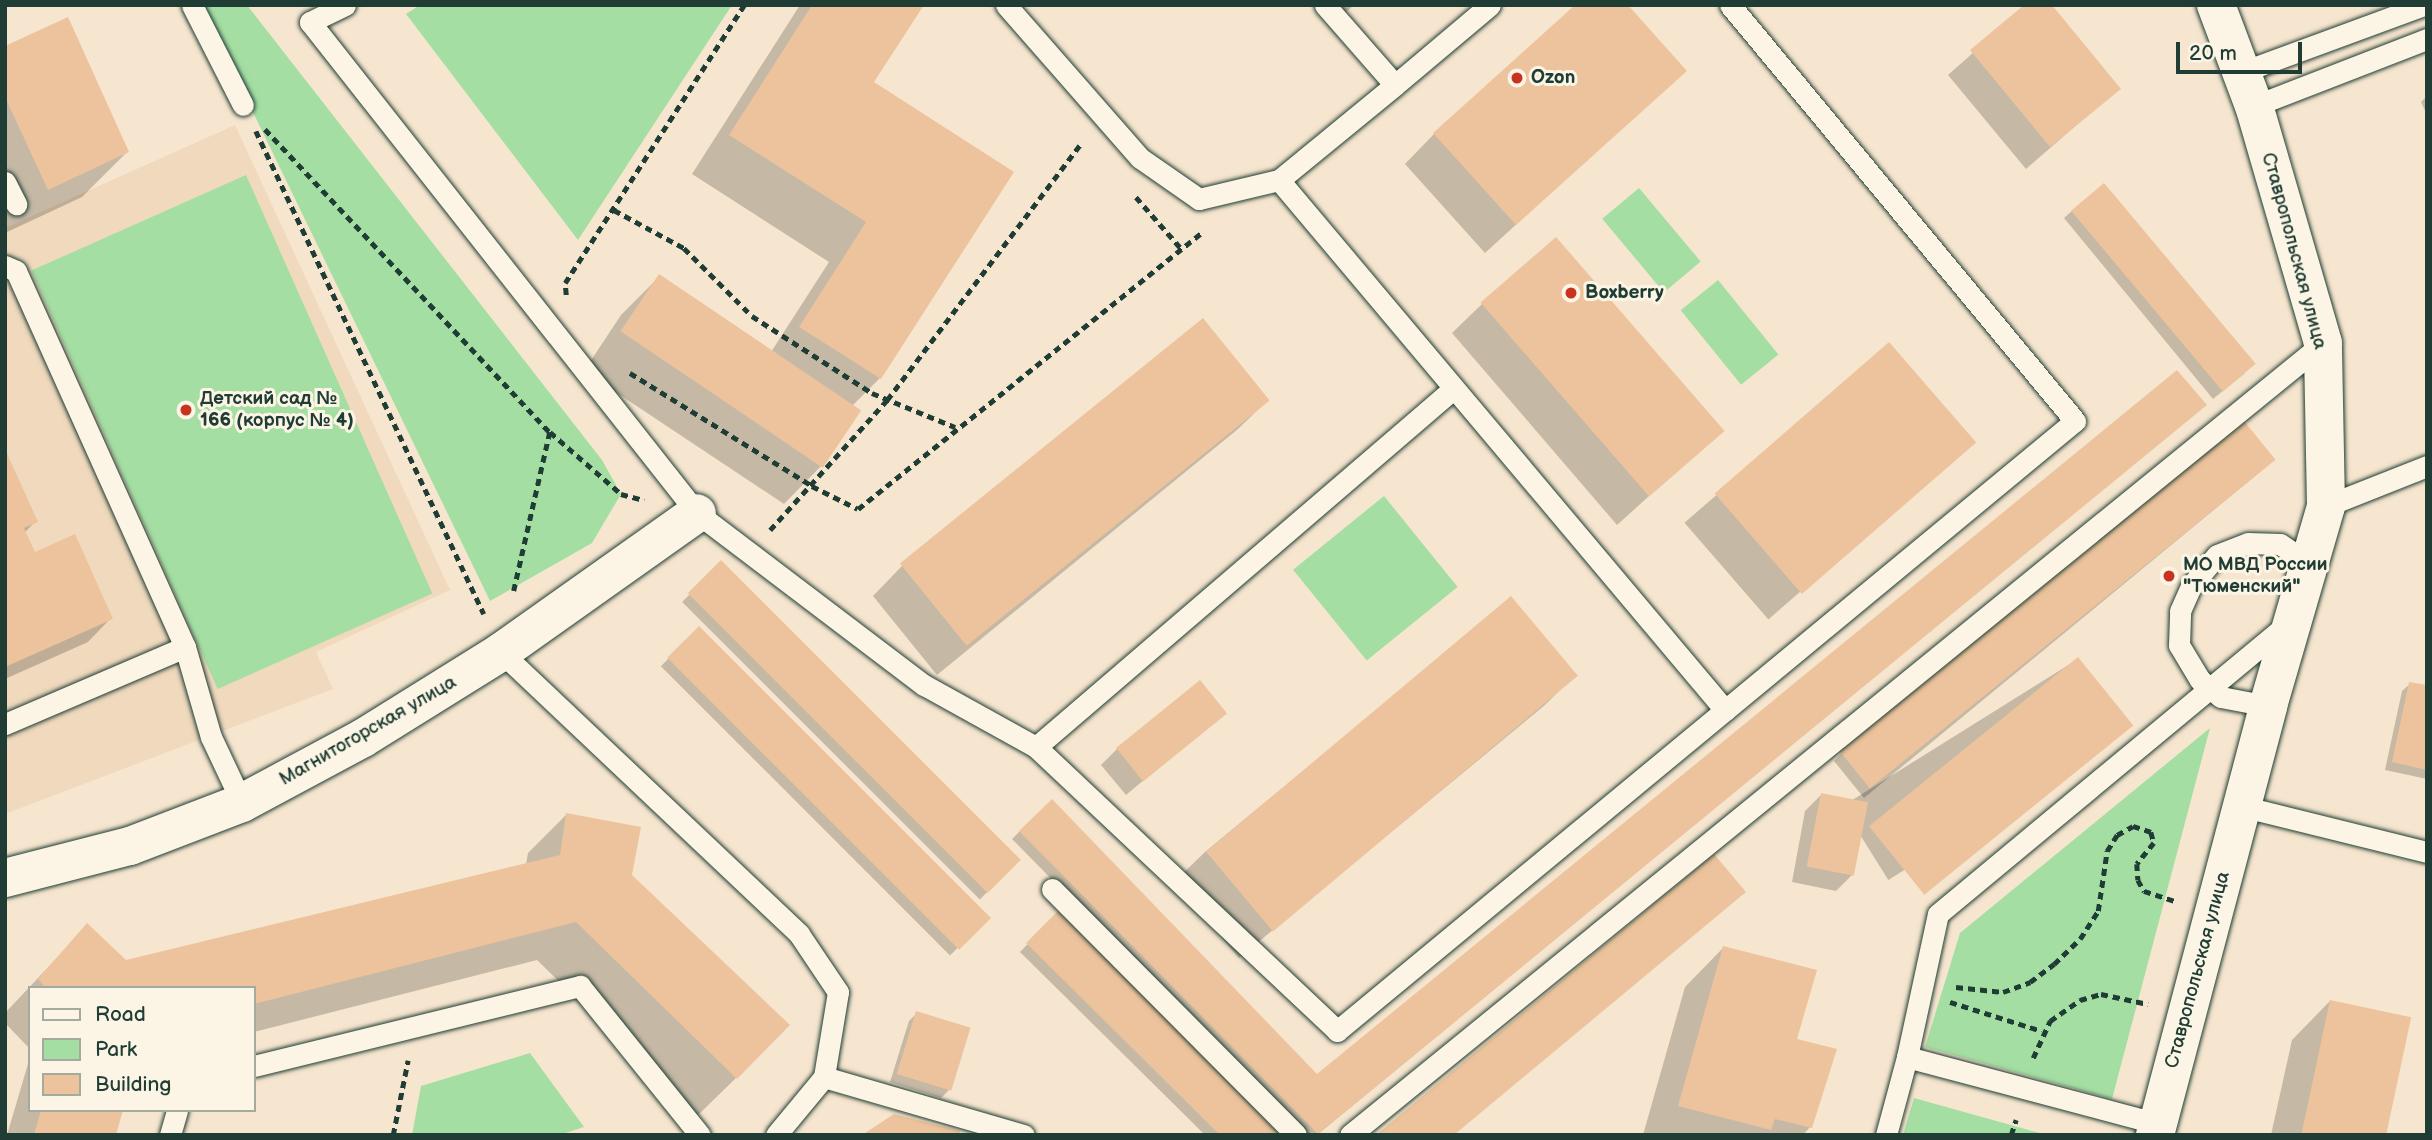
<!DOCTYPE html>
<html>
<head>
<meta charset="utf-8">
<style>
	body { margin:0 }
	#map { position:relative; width:2432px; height:1140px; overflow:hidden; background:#f7e6cf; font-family:"Balsamiq Sans",sans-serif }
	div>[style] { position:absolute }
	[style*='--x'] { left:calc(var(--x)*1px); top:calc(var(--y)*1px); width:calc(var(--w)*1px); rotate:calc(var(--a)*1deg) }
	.built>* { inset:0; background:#f0d9bd }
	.green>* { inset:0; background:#a5dea3; transform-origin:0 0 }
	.shadow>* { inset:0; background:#0003; transform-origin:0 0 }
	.building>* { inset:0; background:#ecc39c; transform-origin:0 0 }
	.path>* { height:4.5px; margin-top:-2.25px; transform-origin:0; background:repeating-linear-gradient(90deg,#1f3d34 0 7px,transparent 0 12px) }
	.roads { filter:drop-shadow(0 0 2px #1f3d34) drop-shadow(0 0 2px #1f3d34) }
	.service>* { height:21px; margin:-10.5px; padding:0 10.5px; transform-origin:10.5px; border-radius:10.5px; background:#fcf5e5 }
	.minor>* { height:38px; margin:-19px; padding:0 19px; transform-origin:19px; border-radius:19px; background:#fcf5e5 }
	.dots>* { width:19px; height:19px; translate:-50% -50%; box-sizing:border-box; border:4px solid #fcf5e5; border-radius:50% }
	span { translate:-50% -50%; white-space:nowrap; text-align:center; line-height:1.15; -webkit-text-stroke:6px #fcf5e5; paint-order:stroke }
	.poi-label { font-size:19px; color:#1f3d34; font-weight:700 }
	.left { translate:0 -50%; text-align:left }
	.street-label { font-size:19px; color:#1f3d34 }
	.frame { position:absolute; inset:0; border:7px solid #1f3d34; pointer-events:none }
	.legend { position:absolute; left:28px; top:986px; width:228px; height:126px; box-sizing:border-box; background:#fcf5e5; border:2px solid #a4ab9e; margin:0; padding:9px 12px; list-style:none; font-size:21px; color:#1f3d34 }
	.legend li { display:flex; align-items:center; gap:14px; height:35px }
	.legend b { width:35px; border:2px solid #a4ab9e }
	.scale { position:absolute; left:2176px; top:42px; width:126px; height:32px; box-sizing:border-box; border:4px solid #1f3d34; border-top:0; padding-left:9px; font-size:21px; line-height:24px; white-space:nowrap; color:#1f3d34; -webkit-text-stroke:5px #fcf5e5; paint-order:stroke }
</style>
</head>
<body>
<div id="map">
	<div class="built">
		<div style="clip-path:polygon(235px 125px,450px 590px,316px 652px,333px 689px,5px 814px,5px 228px)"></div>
	</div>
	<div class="green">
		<div style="clip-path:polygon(201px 5px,247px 5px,602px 460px,621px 494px,592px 543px,490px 601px)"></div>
		<div style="clip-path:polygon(420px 5px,732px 5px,578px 240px,406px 14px)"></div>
		<div style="left:246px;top:175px;width:458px;height:235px;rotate:66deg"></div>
		<div style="left:1639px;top:188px;width:96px;height:48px;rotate:50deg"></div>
		<div style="left:1718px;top:280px;width:96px;height:48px;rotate:51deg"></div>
		<div style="left:1384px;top:496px;width:117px;height:117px;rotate:51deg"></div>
		<div style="clip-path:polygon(2210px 728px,2112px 1099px,1925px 1047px,1960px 933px)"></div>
		<div style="clip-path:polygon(530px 1053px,584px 1127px,559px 1135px,412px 1135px,421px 1086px)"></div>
		<div style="clip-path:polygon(1914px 1098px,2047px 1135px,1903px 1135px)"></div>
	</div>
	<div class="shadow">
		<div style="clip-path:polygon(800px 5px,922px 5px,872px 83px,880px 378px,852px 406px,822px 465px,784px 504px,584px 371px,621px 315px,659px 277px,771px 352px,829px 262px,692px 174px)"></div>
		<div style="clip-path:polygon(1325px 5px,1354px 5px,1337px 20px)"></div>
		<div style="clip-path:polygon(2027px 5px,2119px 88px,2026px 169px,1948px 75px)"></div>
		<div style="clip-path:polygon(5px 48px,127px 152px,82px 197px,5px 233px)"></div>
		<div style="clip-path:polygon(1684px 71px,1485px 253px,1405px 164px,1434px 134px)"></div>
		<div style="clip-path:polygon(2427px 96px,2427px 115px,2421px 102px)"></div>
		<div style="clip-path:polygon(2072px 211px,2245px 373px,2213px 399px,2064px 218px)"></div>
		<div style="clip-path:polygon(1482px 304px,1721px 431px,1617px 525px,1452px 333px)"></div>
		<div style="left:1889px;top:345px;width:128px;height:271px;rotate:49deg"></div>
		<div style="clip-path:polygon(1268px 400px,1238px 429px,937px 675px,873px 596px,902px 566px)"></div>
		<div style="clip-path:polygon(2197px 412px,1317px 1135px,1303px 1135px,1012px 839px,1051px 801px,1317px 1076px)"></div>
		<div style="clip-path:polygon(2244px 424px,2266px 467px,1864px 798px,1834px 761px,1842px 753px)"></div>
		<div style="clip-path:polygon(5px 453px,36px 521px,24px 533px,34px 554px,111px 618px,88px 642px,5px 679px)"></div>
		<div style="left:721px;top:563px;width:421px;height:55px;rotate:45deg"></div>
		<div style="clip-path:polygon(1511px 599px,1574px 676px,1545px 705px,1239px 958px,1175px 881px,1205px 852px)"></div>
		<div style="left:699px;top:628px;width:409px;height:54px;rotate:45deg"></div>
		<div style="left:2078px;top:659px;width:87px;height:278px;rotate:58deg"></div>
		<div style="clip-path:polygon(2410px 684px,2427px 687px,2427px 779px,2385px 770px,2402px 691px)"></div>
		<div style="clip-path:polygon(1224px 713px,1126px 795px,1101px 765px,1117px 749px)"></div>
		<div style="clip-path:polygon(1821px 795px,1852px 875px,1836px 891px,1792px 882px,1805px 811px)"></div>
		<div style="clip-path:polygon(566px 815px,630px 876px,736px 1078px,697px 1116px,537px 960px,254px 1032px,254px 988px,30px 988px,30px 1049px,5px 1023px,5px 1013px,87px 926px,125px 961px,526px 865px,528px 853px)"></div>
		<div style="clip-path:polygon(1058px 913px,1281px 1135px,1205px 1135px,1020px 952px)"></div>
		<div style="clip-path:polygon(1723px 948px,1795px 1041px,1810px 1127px,1803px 1135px,1643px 1135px,1685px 987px)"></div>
		<div style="clip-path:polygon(2330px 1001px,2384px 1135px,2271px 1135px,2292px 1040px)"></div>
		<div style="clip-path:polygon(917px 1013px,949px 1090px,941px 1098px,890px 1082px,909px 1021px)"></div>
		<div style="clip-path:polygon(30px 1057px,30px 1110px,121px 1110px,114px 1135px,7px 1135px)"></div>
	</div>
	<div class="building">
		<div style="clip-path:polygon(812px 5px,924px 5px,874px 82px,1014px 172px,881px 379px,799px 327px,866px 222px,729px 135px)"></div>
		<div style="clip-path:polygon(1575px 5px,1628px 5px,1687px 71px,1516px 225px,1433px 133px)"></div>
		<div style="clip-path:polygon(2024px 5px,2052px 5px,2121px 89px,2050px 147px,1970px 50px)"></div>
		<div style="clip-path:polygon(68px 17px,129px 152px,48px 190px,5px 97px,5px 46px)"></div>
		<div style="left:2104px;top:183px;width:236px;height:43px;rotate:50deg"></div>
		<div style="left:1556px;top:237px;width:257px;height:100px;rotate:49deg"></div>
		<div style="left:659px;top:274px;width:244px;height:69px;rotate:34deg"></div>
		<div style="left:1203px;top:318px;width:106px;height:390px;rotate:51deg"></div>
		<div style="left:1889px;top:342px;width:133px;height:231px;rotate:49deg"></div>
		<div style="clip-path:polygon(2177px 370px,2207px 405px,1318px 1134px,1019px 831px,1052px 799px,1317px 1074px)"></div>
		<div style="left:2244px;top:421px;width:50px;height:522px;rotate:51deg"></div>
		<div style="clip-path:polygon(5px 449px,38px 522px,24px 528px,35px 552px,75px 534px,113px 619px,5px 667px)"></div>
		<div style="left:721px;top:560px;width:424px;height:47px;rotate:45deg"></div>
		<div style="left:1511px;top:596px;width:104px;height:398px;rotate:50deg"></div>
		<div style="left:699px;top:626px;width:413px;height:45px;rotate:45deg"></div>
		<div style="left:2078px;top:657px;width:88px;height:269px;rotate:51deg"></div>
		<div style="left:1200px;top:680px;width:43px;height:108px;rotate:51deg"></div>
		<div style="clip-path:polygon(2409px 682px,2427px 685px,2427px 770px,2392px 762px)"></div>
		<div style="left:1821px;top:793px;width:48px;height:75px;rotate:11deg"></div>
		<div style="clip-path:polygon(566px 813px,641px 827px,632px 875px,790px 1025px,737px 1079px,576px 922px,254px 1004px,254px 988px,46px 988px,38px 979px,87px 923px,126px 960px,560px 855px)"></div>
		<div style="clip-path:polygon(1714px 854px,1746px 892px,1454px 1135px,1376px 1135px)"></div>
		<div style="clip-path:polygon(1058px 911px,1283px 1135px,1220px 1135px,1026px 943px)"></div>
		<div style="clip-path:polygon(1723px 946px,1817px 970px,1797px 1039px,1837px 1049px,1812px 1128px,1775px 1119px,1771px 1130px,1678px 1106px)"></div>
		<div style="left:2330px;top:1000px;width:83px;height:138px;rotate:12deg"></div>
		<div style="left:916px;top:1011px;width:57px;height:66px;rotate:17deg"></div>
		<div style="clip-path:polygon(41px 1110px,123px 1110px,116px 1135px,34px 1135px)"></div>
		<div style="clip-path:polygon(894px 1114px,960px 1131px,959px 1135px,862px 1135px)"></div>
	</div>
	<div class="path">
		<div style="--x:265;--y:129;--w:416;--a:46.8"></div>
		<div style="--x:550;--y:432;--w:163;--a:102.8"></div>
		<div style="--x:256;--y:131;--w:534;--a:64.73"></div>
		<div style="--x:1136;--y:197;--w:67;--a:48.7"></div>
		<div style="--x:614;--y:210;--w:80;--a:28.5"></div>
		<div style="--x:684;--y:248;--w:96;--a:45"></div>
		<div style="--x:752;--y:316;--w:143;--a:32.7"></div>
		<div style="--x:872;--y:393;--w:90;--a:22.3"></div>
		<div style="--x:566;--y:295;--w:12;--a:-95"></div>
		<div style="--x:565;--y:283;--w:331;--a:-57.2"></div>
		<div style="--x:630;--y:373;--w:214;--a:31.8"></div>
		<div style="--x:812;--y:486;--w:51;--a:26.6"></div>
		<div style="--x:858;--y:509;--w:442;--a:-38.8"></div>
		<div style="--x:550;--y:432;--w:94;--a:41.1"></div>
		<div style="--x:621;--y:494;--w:24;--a:15"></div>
		<div style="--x:770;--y:530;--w:175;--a:-48"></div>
		<div style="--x:887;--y:400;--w:323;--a:-52.9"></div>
		<div style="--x:1956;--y:987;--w:47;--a:6.1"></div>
		<div style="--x:2003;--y:992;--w:29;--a:-20"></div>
		<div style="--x:2030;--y:982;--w:30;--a:-37"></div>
		<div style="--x:2054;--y:964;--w:36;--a:-44"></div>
		<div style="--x:2080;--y:939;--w:33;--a:-57"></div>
		<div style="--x:2098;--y:911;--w:61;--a:-81.5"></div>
		<div style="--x:2107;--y:851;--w:19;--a:-58"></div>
		<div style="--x:2117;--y:835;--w:18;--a:-29"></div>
		<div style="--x:2133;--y:826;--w:19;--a:18"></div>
		<div style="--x:2151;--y:832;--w:11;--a:75"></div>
		<div style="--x:2154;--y:843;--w:27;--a:129"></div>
		<div style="--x:2137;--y:864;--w:16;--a:86"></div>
		<div style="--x:2138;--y:880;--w:13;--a:61"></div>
		<div style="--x:2144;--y:891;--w:32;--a:18"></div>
		<div style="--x:1950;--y:1002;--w:96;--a:17.5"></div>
		<div style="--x:2033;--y:1058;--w:41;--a:-65.3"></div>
		<div style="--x:2050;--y:1021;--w:37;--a:-35"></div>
		<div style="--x:2080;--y:1000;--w:22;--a:-16"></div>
		<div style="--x:2101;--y:994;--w:48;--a:12"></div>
		<div style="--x:393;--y:1135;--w:76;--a:-78.7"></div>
		<div style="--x:2011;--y:1135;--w:16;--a:-72"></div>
	</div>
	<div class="roads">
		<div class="service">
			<div style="--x:192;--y:5;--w:112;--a:63"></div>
			<div style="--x:345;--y:5;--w:39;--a:154"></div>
			<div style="--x:310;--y:22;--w:625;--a:51.76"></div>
			<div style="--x:697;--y:513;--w:285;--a:37.2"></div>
			<div style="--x:924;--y:685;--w:128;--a:29"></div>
			<div style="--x:1036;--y:747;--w:414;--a:43.3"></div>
			<div style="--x:1337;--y:1031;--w:957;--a:-39.58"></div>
			<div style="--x:2075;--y:421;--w:540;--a:-129.67"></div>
			<div style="--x:1006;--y:5;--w:203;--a:48.8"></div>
			<div style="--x:1140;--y:158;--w:72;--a:34.8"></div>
			<div style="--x:1199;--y:199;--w:82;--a:-13.4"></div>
			<div style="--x:1325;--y:5;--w:106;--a:48.8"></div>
			<div style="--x:1395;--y:85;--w:150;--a:140.7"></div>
			<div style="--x:1279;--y:180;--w:693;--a:49.92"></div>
			<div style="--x:2242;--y:72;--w:194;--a:-20.2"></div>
			<div style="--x:1395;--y:85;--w:124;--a:-40.1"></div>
			<div style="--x:2254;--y:106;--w:186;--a:-21.2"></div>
			<div style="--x:5;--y:182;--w:25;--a:63"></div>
			<div style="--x:5;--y:266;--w:12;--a:24"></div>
			<div style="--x:16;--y:271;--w:412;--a:65.8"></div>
			<div style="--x:185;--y:647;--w:196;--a:156.8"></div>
			<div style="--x:2326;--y:506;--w:109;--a:-21.6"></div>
			<div style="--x:185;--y:647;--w:94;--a:73.9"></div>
			<div style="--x:211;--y:737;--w:73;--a:64.8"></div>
			<div style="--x:501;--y:652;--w:410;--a:43.4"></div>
			<div style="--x:799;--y:934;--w:70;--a:56.1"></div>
			<div style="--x:838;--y:992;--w:86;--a:99.4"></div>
			<div style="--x:824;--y:1077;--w:75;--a:129.6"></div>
			<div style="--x:2268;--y:706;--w:48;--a:-169.2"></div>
			<div style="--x:2221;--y:697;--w:27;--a:-141"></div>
			<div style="--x:2200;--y:680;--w:41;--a:-121"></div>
			<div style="--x:2179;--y:645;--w:34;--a:-88"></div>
			<div style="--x:2180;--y:611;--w:27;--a:-66"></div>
			<div style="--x:2191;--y:586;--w:40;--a:-50"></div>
			<div style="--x:2217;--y:555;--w:33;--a:-21"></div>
			<div style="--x:2248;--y:543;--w:32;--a:2"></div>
			<div style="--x:2280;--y:544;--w:34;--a:34"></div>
			<div style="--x:1036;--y:747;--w:548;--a:-40.64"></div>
			<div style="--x:2241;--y:806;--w:192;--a:13.9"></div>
			<div style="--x:1052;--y:889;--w:346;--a:45.2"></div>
			<div style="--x:1907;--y:1057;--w:146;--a:-77.8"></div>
			<div style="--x:1938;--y:914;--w:454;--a:-39.7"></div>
			<div style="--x:254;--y:1066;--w:336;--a:-13.8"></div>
			<div style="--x:580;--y:986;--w:191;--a:51.2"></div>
			<div style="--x:824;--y:1077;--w:208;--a:16.2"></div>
			<div style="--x:170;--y:1135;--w:26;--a:-74"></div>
			<div style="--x:1350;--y:1135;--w:1255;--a:-39.14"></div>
			<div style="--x:1886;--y:1135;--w:81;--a:-74.9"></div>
			<div style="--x:1907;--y:1057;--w:260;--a:14.9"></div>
		</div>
		<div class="minor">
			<div style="--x:5;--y:878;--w:129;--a:-14.4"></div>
			<div style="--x:130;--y:846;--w:120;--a:-21"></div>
			<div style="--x:242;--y:803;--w:137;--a:-28.2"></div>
			<div style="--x:363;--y:738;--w:163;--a:-31.9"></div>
			<div style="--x:501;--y:652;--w:240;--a:-35.3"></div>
			<div style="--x:2155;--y:1135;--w:444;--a:-75.2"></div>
			<div style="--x:2268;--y:706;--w:208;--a:-73.8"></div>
			<div style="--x:2326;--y:506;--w:163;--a:-91.1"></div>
			<div style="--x:2323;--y:343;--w:247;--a:-106.2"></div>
			<div style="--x:2254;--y:106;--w:108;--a:-110.6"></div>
		</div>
	</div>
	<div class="dots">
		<div style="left:1517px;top:78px;background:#c8321e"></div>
		<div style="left:1571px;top:293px;background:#c8321e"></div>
		<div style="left:186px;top:410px;background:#c8321e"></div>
		<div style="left:2169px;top:576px;background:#c8321e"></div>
	</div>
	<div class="poi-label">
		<span class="left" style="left:1531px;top:78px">Ozon</span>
		<span class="left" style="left:1585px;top:293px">Boxberry</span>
		<span class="left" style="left:200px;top:410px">Детский сад №<br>166 (корпус № 4)</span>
		<span class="left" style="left:2183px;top:576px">МО МВД России<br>"Тюменский"</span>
	</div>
	<div class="street-label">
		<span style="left:2294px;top:251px;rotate:75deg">Ставропольская улица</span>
		<span style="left:368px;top:731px;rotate:-30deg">Магнитогорская улица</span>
		<span style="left:2198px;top:970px;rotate:-75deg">Ставропольская улица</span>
	</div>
	<div class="frame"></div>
	<ul class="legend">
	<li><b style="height:9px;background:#fcf5e5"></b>Road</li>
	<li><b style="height:19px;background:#a5dea3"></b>Park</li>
	<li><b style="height:19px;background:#ecc39c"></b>Building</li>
	</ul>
	<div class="scale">20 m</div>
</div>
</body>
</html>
